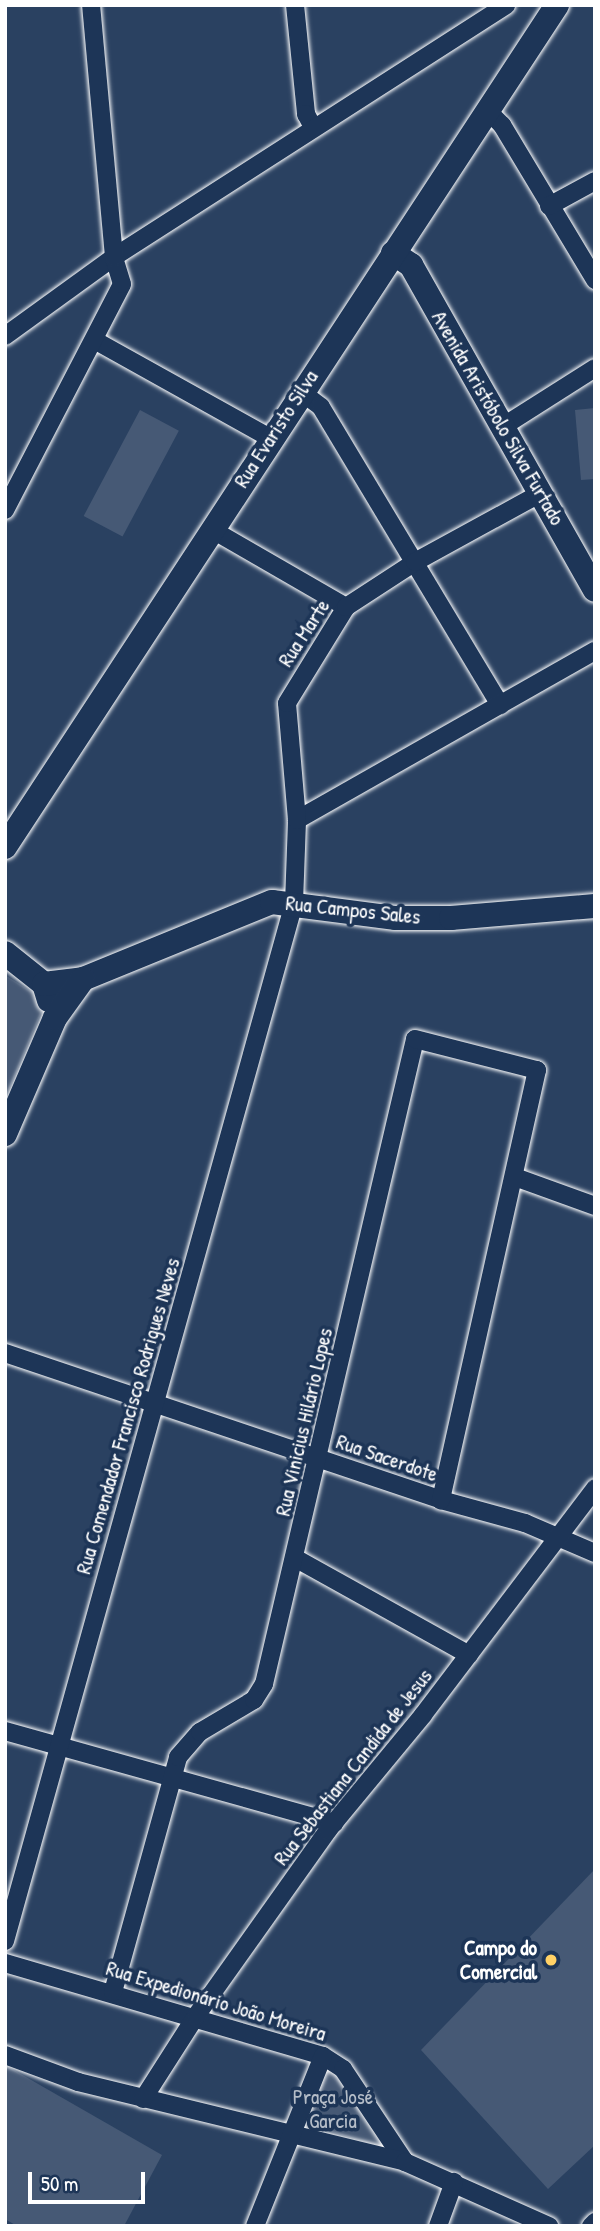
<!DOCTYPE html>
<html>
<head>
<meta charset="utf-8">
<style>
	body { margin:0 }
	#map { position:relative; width:600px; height:2231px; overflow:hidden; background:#2a4161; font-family:"Patrick Hand",sans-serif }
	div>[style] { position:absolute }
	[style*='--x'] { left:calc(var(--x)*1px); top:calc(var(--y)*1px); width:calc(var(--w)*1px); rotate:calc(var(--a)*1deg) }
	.green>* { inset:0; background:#465975; transform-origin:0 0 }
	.roads { filter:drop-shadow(0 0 2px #fff) drop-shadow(0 0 2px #fff) }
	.street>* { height:18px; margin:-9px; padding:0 9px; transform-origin:9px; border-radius:9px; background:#1d3557 }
	.secondary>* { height:24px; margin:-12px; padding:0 12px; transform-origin:12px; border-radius:12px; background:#1d3557 }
	.dots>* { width:19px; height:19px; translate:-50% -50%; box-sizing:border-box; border:4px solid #1d3557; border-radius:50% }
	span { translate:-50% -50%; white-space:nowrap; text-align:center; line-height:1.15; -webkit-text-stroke:7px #1d3557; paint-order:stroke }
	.street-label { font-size:21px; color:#fff }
	.poi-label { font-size:21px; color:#fff; font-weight:700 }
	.right { translate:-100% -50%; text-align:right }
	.park-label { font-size:21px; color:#b5bdc8 }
	.frame { position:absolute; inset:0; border:7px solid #fff; pointer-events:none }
	.scale { position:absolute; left:28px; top:2172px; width:117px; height:32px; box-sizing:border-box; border:4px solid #fff; border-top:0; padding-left:9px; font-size:21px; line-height:24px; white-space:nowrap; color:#fff; -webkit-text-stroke:5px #1d3557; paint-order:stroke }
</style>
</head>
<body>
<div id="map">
	<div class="green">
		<div style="clip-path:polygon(595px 408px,595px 479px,581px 480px,575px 410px)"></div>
		<div style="left:140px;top:410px;width:44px;height:120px;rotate:28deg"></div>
		<div style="clip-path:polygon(5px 975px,46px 1001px,5px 1099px)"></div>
		<div style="clip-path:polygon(595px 1869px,595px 2145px,548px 2189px,421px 2050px)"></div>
		<div style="clip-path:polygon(5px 2065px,162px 2155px,124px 2226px,17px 2226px,5px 2219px)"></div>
		<div style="clip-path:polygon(329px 2066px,388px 2149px,303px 2123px)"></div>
	</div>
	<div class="roads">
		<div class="street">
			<div style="--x:295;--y:5;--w:110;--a:84.2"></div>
			<div style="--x:306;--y:114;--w:15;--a:62"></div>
			<div style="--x:486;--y:109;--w:23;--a:45"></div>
			<div style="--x:502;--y:125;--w:181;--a:59"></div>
			<div style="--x:549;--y:206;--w:52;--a:-28.5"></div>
			<div style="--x:5;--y:336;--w:135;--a:-35.9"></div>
			<div style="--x:114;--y:257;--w:466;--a:-32.7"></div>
			<div style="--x:96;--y:341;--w:199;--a:29.1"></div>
			<div style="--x:300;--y:391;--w:26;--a:37"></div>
			<div style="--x:321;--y:407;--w:348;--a:59"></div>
			<div style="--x:502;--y:427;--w:110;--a:-32.4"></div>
			<div style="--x:5;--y:510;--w:254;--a:-62.6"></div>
			<div style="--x:122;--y:284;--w:28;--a:-107"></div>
			<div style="--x:114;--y:257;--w:253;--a:-95.2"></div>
			<div style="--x:211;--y:529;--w:156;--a:30"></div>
			<div style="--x:297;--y:820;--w:343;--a:-29.6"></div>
			<div style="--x:515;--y:1177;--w:85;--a:19.9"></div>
			<div style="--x:5;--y:1353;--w:460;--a:18.6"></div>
			<div style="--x:441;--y:1500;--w:87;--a:15.3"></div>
			<div style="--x:525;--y:1523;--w:76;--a:23.2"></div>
			<div style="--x:295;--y:1558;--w:199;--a:29.1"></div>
			<div style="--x:5;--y:1731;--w:342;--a:15.6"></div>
			<div style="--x:5;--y:1941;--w:1077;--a:-74.44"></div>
			<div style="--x:294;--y:903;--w:83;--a:-87.9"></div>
			<div style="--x:297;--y:820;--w:117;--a:-94.9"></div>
			<div style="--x:287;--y:703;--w:113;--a:-58.4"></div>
			<div style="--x:346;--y:607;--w:82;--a:-33.1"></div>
			<div style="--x:415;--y:562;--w:144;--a:-28.7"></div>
			<div style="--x:5;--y:1963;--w:331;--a:16.3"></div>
			<div style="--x:323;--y:2056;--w:24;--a:33"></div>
			<div style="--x:343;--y:2069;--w:112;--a:56.3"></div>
			<div style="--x:113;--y:1992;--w:244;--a:-74.5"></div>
			<div style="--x:178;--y:1757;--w:33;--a:-49"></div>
			<div style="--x:200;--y:1732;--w:63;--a:-30.7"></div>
			<div style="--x:254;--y:1700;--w:19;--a:-58"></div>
			<div style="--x:264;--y:1684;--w:662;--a:-76.82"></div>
			<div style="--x:415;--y:1039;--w:126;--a:14.3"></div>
			<div style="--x:537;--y:1070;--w:441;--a:102.6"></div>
			<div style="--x:5;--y:2055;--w:78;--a:20.3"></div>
			<div style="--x:78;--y:2082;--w:337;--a:13.7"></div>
			<div style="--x:405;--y:2162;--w:158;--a:24"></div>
			<div style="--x:143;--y:2099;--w:98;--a:-57.4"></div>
			<div style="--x:196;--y:2016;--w:228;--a:-54.6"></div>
			<div style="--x:328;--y:1830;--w:149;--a:-50.4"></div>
			<div style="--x:423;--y:1715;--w:285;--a:-52.8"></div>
			<div style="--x:255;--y:2226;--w:183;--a:-68.2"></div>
			<div style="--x:438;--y:2226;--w:47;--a:-70"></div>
			<div style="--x:591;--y:2226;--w:6;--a:-45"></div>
		</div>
		<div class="secondary">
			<div style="--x:393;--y:253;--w:22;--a:34"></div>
			<div style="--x:411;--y:265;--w:373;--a:60.5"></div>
			<div style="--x:5;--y:847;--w:1007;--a:-56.75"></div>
			<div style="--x:5;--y:953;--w:50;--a:38.5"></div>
			<div style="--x:44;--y:984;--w:17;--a:73"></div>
			<div style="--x:44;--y:984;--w:39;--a:-7"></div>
			<div style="--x:83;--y:979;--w:204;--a:-22.2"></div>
			<div style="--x:272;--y:902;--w:125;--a:7.4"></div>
			<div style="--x:396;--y:918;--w:55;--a:0"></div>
			<div style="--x:451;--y:918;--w:144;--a:-4.8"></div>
			<div style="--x:5;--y:1134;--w:126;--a:-66.7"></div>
			<div style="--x:55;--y:1018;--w:48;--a:-54.3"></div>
		</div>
	</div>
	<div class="dots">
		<div style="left:551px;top:1960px;background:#ffd166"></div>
	</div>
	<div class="street-label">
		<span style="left:498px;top:418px;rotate:60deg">Avenida Aristóbolo Silva Furtado</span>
		<span style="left:276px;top:429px;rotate:-57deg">Rua Evaristo Silva</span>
		<span style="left:304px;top:633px;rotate:-57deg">Rua Marte</span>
		<span style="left:353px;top:910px;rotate:6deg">Rua Campos Sales</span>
		<span style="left:128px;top:1416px;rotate:-74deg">Rua Comendador Francisco Rodrigues Neves</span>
		<span style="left:304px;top:1422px;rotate:-77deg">Rua Vinicius Hilário Lopes</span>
		<span style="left:387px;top:1458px;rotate:19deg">Rua Sacerdote</span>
		<span style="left:353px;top:1767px;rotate:-52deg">Rua Sebastiana Candida de Jesus</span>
		<span style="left:216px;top:2001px;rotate:17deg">Rua Expedionário João Moreira</span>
	</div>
	<div class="poi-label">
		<span class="right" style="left:537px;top:1960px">Campo do<br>Comercial</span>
	</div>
	<div class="park-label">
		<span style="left:333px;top:2109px">Praça José<br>Garcia</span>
	</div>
	<div class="frame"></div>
	<div class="scale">50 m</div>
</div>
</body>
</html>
